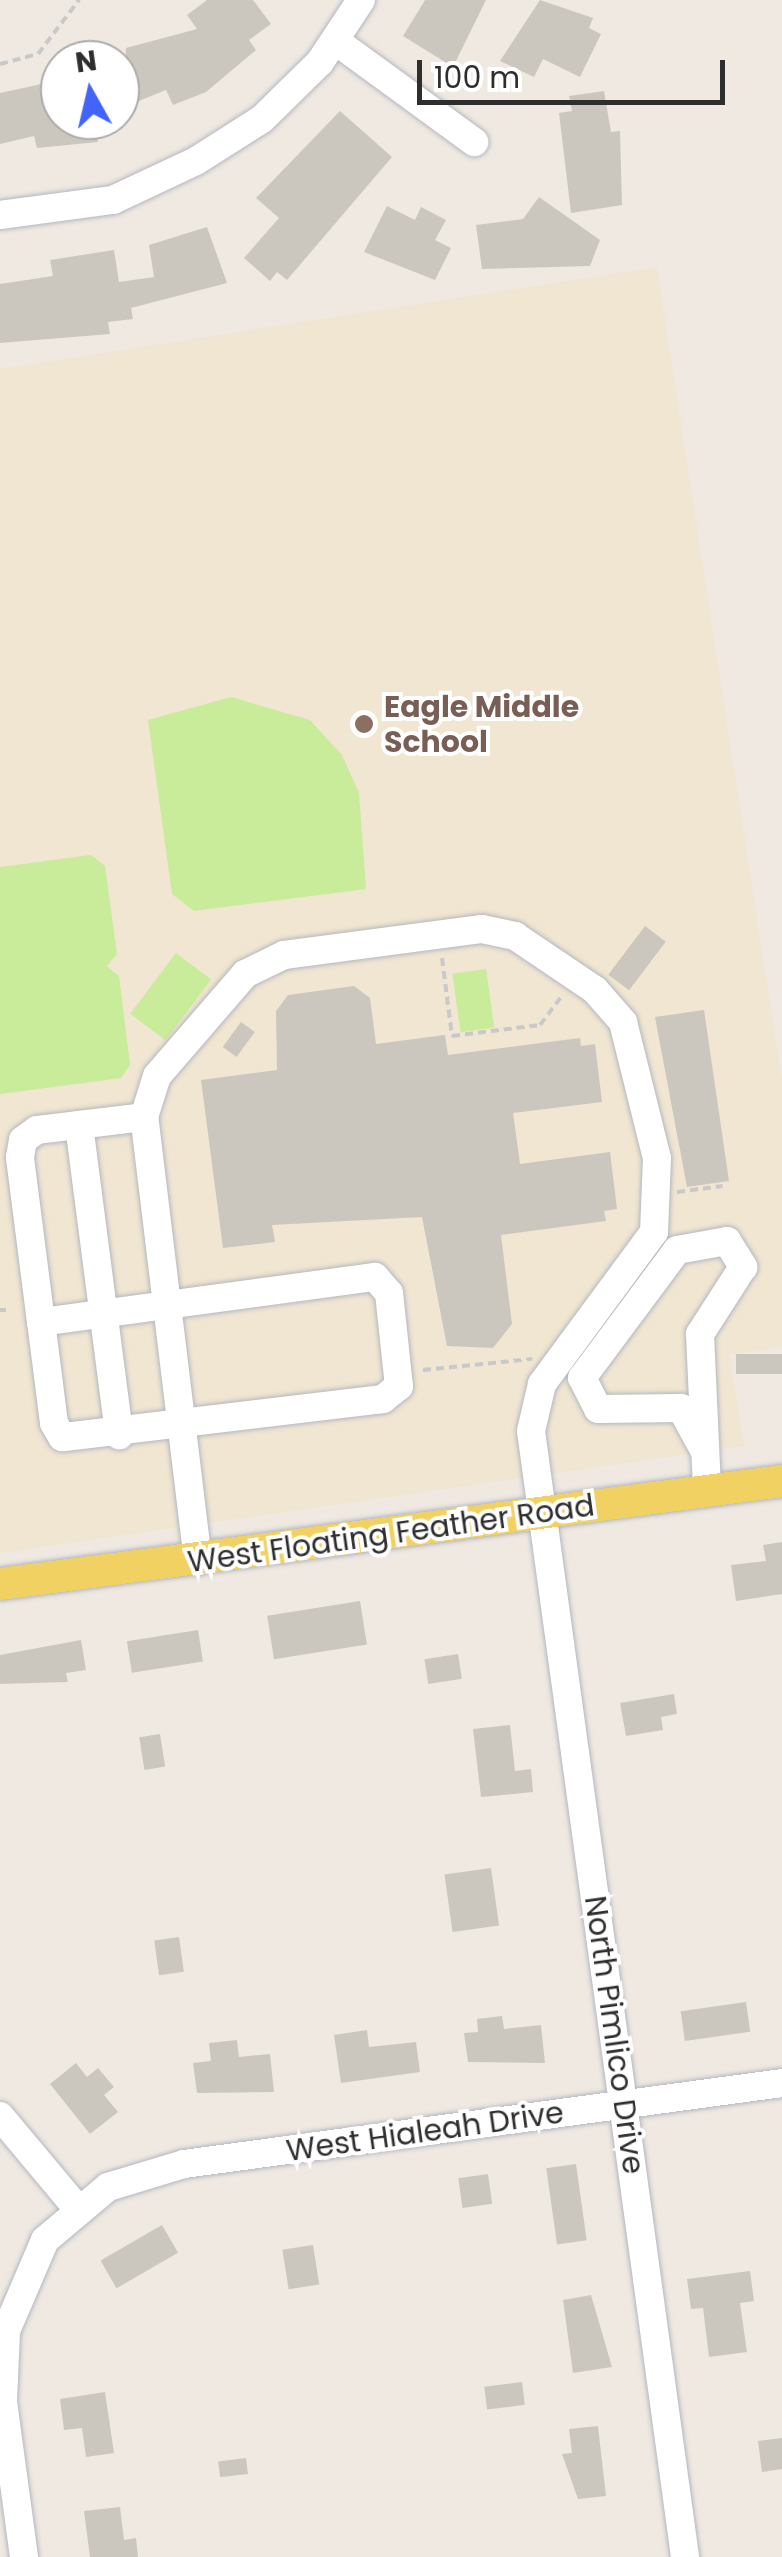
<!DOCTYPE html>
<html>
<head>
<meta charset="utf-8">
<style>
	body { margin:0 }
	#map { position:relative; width:782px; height:2557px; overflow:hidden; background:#efe9e1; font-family:Poppins,sans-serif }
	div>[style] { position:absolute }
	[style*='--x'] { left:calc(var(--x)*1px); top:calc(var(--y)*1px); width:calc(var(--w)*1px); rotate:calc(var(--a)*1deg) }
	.education>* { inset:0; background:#f0e6d1 }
	.pitch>* { inset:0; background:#c9ec9a; transform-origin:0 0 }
	.building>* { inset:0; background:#cbc7bf; transform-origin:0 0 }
	.path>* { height:4px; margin-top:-2px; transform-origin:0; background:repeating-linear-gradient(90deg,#c9c9c9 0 8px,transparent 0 13px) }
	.roads { filter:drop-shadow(0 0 2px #b4b7c1) drop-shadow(0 0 2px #b4b7c1) }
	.minor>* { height:28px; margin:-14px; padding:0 14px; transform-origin:14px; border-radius:14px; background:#fff }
	.major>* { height:32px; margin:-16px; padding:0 16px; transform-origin:16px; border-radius:16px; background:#f2d163 }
	.dots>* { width:28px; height:28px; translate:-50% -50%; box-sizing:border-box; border:5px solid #fff; border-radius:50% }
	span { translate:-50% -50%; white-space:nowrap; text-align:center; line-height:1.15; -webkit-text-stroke:8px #fff; paint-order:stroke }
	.education-label { font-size:30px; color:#785e54; font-weight:700 }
	.left { translate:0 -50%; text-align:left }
	.street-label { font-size:30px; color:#2e2e2e }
	.north { position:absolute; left:40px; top:40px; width:100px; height:100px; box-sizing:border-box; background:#fff; border:2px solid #ababab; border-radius:50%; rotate:352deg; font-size:28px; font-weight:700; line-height:40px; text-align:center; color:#2e2e2e }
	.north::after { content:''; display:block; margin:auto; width:35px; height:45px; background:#4264fb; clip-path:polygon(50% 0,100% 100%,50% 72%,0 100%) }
	.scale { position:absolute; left:417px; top:60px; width:308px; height:45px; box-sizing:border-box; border:5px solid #2e2e2e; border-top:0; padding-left:12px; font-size:30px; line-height:35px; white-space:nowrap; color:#2e2e2e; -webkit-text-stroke:8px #fff; paint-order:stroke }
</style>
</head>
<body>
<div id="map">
	<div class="education">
		<div style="clip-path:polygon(657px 267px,782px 1080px,782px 1347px,730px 1355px,744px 1446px,0 1553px,0 369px)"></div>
	</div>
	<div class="pitch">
		<div style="clip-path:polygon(231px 697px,310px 720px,342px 755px,359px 793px,366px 889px,194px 911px,172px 894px,148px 720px)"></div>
		<div style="clip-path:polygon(91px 855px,105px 866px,117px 954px,107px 966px,119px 976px,130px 1065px,121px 1078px,0 1094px,0 867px)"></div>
		<div style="left:176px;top:953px;width:44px;height:76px;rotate:37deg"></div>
		<div style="left:486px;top:969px;width:59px;height:34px;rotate:82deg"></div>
	</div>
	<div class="building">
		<div style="clip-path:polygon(207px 0,253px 0,271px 24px,249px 40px,256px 50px,206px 92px,173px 105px,166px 90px,124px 107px,126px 48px,197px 29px,187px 15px)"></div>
		<div style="clip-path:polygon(425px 0,486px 0,453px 67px,403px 36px)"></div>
		<div style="clip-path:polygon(540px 0,593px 18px,589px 28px,601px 34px,580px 77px,543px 59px,534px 77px,500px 61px)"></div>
		<div style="clip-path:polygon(60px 80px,60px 120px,93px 120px,98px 142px,37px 148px,34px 136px,0 144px,0 93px)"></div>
		<div style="clip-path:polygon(604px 91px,611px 132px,620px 131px,622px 205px,571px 213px,559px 113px,572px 111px,569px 96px)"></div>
		<div style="clip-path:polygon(340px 111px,392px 157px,287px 280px,277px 272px,270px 281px,244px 258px,279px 218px,256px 198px)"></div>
		<div style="clip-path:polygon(539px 197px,600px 240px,590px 266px,482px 269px,476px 225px,523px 219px)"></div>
		<div style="clip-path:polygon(387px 206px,415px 220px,421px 207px,446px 220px,435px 240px,451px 248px,435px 280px,364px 252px)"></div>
		<div style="clip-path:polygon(207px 227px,227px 283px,131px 308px,133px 319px,108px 322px,110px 334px,0 343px,0 284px,53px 276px,50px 260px,114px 250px,119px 282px,154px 277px,149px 245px)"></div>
		<div style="left:645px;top:926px;width:26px;height:61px;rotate:37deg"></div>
		<div style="clip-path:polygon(354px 986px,370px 998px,376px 1044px,445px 1035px,448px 1055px,580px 1038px,581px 1046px,595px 1044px,602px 1102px,513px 1113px,520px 1164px,610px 1152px,617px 1209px,604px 1211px,606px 1221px,501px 1235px,512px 1324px,493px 1348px,447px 1346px,422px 1217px,272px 1225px,275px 1242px,223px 1248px,201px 1080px,277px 1070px,276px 1011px,288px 995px)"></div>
		<div style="clip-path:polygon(704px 1010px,729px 1181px,687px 1187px,655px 1017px)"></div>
		<div style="left:241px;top:1022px;width:17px;height:31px;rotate:36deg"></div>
		<div style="left:782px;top:1354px;width:20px;height:46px;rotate:90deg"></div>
		<div style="clip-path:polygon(782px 1542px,782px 1594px,736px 1601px,731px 1565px,766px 1561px,763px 1545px)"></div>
		<div style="left:360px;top:1601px;width:44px;height:94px;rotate:81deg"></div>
		<div style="left:198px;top:1630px;width:32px;height:72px;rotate:81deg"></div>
		<div style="clip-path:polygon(81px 1640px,86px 1670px,66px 1673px,68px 1682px,0 1684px,0 1655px)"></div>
		<div style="left:458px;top:1654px;width:25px;height:34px;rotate:81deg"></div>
		<div style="clip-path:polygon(674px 1694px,677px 1714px,661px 1717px,663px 1730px,626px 1736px,620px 1703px)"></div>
		<div style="clip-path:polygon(510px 1725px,515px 1771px,531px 1769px,533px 1792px,481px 1797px,473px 1729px)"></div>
		<div style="left:160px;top:1734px;width:33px;height:21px;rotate:81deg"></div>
		<div style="left:491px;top:1868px;width:58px;height:47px;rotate:82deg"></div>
		<div style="left:179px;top:1937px;width:35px;height:25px;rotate:82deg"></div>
		<div style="left:746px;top:2002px;width:30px;height:66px;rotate:82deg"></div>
		<div style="clip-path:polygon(502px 2016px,504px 2029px,541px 2025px,545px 2063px,468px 2062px,464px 2033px,478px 2032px,477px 2019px)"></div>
		<div style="clip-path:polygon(367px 2030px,369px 2047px,416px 2042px,420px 2072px,341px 2083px,334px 2035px)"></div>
		<div style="clip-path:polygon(237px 2040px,239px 2057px,270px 2054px,274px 2092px,197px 2093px,193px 2063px,211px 2061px,209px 2043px)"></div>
		<div style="clip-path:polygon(76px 2063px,87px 2077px,98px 2068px,114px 2087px,104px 2095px,118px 2112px,90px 2134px,50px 2084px)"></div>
		<div style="left:576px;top:2164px;width:77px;height:30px;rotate:82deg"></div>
		<div style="left:488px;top:2174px;width:30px;height:30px;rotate:82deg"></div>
		<div style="left:162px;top:2225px;width:32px;height:71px;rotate:60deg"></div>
		<div style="left:313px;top:2245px;width:40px;height:31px;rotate:81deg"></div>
		<div style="clip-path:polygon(750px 2271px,754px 2301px,740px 2303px,747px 2352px,709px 2357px,703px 2308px,691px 2309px,687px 2279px)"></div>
		<div style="clip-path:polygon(591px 2295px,612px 2367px,573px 2373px,563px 2300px)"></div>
		<div style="left:522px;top:2382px;width:23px;height:38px;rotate:83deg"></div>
		<div style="clip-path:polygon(105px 2392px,114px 2453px,86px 2457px,82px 2428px,64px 2430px,60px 2399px)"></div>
		<div style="clip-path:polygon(598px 2426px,606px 2496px,578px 2499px,562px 2454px,572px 2453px,569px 2429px)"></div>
		<div style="clip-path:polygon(782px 2438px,782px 2469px,762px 2472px,758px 2441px)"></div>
		<div style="left:246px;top:2458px;width:16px;height:28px;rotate:83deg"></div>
		<div style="clip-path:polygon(120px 2507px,124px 2540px,136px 2538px,138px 2557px,90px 2557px,84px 2511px)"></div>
	</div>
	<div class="path">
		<div style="--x:0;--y:64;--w:39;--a:-15"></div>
		<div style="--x:38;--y:54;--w:68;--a:-52.8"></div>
		<div style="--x:442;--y:958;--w:79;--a:82.7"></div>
		<div style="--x:452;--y:1036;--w:89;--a:-7.1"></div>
		<div style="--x:540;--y:1025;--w:38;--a:-53"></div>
		<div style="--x:677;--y:1192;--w:46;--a:-7.4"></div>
		<div style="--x:0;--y:1310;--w:6;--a:0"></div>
		<div style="--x:423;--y:1370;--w:110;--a:-5.8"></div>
	</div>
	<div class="roads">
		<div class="minor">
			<div style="--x:337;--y:42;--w:170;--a:36.1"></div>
			<div style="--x:0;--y:215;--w:114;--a:-7.6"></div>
			<div style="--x:113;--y:200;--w:92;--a:-25.2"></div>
			<div style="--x:196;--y:161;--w:78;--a:-32.5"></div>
			<div style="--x:262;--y:119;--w:81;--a:-44.5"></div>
			<div style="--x:320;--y:62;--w:74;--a:-56.5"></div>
			<div style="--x:79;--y:1125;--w:313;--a:82.6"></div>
			<div style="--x:41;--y:1322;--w:337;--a:-7.7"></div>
			<div style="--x:375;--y:1277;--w:21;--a:49"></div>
			<div style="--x:389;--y:1293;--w:94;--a:83.9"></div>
			<div style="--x:399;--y:1386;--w:21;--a:141"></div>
			<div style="--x:383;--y:1399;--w:323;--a:173.2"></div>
			<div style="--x:62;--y:1437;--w:16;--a:-120"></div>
			<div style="--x:54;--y:1423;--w:102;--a:-97.3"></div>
			<div style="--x:41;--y:1322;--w:166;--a:-97.3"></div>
			<div style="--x:20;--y:1157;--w:17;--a:-80"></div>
			<div style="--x:23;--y:1140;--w:17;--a:-36"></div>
			<div style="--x:37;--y:1130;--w:108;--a:-6.9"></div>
			<div style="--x:704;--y:1450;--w:48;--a:-118.7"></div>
			<div style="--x:681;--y:1408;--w:83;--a:179.3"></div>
			<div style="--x:598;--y:1409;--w:35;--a:-117"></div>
			<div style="--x:582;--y:1378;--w:159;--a:-53.4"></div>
			<div style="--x:677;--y:1250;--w:51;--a:-10.2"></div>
			<div style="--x:727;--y:1241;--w:31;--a:58"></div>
			<div style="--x:743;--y:1267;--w:80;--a:122.7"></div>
			<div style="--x:700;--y:1334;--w:157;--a:87.4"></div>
			<div style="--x:198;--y:1561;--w:447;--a:-96.9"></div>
			<div style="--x:144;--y:1117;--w:43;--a:-72.4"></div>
			<div style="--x:157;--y:1076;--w:135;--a:-49.2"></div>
			<div style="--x:245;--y:974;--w:43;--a:-26"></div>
			<div style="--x:284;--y:955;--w:200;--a:-7.5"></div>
			<div style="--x:482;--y:929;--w:34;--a:12"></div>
			<div style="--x:515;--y:936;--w:97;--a:34"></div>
			<div style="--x:595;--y:990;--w:43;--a:48.8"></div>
			<div style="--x:623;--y:1022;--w:140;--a:76"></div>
			<div style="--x:657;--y:1158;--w:74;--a:92.3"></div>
			<div style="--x:654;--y:1232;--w:189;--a:126.4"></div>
			<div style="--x:542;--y:1384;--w:48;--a:103.2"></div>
			<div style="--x:531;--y:1431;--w:1136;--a:82.21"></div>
			<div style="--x:0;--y:2116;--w:119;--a:50.1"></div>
			<div style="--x:24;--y:2557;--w:157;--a:-97.7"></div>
			<div style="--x:3;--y:2401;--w:70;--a:-87.5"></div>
			<div style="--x:6;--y:2331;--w:99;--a:-66.8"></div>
			<div style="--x:45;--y:2240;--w:82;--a:-40.1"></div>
			<div style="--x:108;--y:2187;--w:79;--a:-16.8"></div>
			<div style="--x:184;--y:2164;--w:603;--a:-7.71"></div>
		</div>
		<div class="major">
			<div style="--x:0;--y:1584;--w:789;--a:-7.5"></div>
		</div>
	</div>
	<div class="dots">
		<div style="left:364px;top:724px;background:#8d6e63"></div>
	</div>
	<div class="education-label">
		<span class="left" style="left:384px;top:724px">Eagle Middle<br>School</span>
	</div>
	<div class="street-label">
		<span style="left:391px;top:1534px;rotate:-8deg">West Floating Feather Road</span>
		<span style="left:614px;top:2035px;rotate:82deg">North Pimlico Drive</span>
		<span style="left:425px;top:2132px;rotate:-8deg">West Hialeah Drive</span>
	</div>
	<div class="north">N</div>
	<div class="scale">100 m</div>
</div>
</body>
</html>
